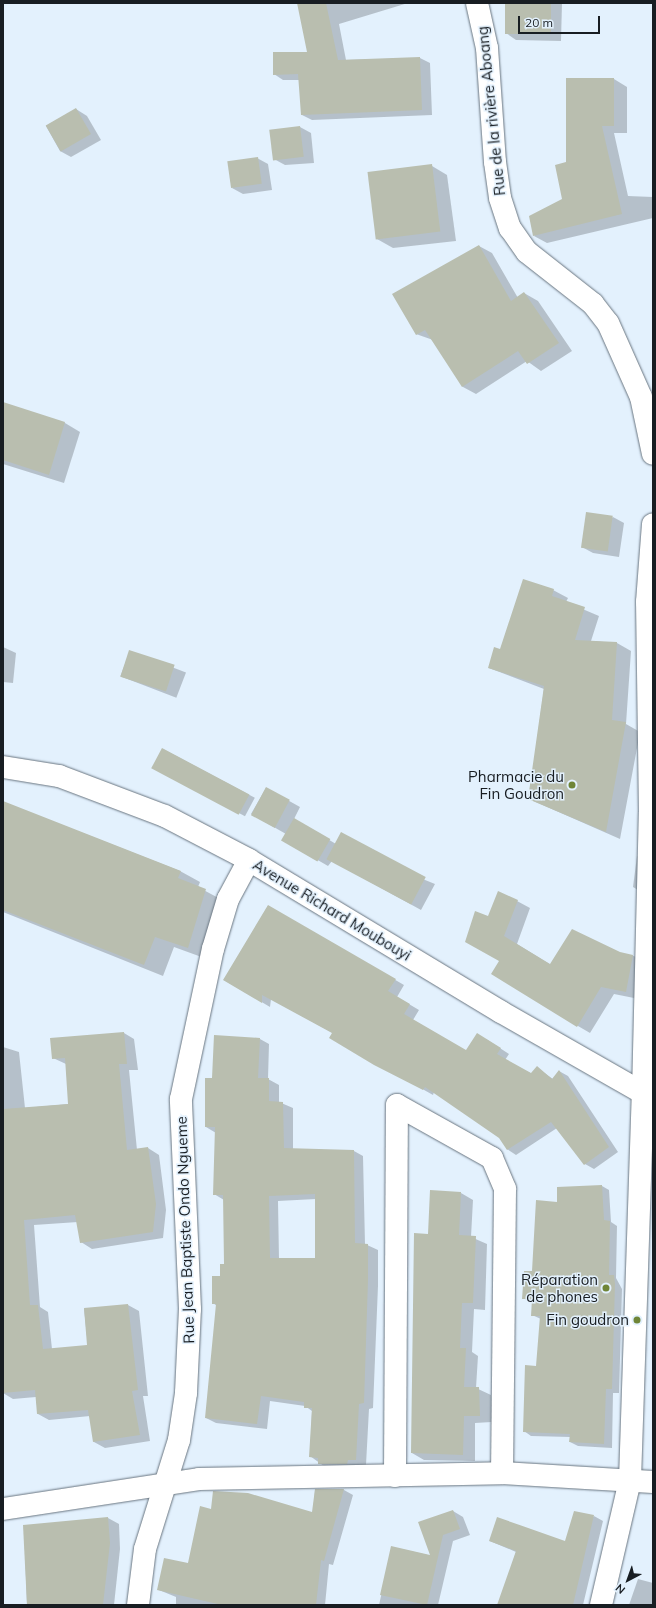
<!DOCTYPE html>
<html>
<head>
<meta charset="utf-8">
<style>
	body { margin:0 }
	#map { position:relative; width:656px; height:1608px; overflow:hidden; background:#e3f1fd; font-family:Mulish,sans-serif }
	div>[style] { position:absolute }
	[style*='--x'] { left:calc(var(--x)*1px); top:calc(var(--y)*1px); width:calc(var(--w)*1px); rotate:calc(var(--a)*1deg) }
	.shadow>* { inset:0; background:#0003; transform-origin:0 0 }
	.building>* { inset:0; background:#b9beaf; transform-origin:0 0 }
	.roads { filter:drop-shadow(0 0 1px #697580) drop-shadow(0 0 1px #697580) }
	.minor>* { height:22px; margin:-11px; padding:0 11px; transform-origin:11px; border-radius:11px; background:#fff }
	.major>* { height:22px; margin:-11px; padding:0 11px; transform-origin:11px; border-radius:11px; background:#fff }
	.dots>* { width:11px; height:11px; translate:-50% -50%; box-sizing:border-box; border:2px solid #e3f1fd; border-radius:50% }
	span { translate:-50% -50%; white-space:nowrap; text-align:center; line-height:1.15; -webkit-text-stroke:3px #e3f1fd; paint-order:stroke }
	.street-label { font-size:15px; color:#181d22 }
	.poi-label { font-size:15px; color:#181d22 }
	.right { translate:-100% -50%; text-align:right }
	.frame { position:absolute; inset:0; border:4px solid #181d22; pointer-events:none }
	.north { position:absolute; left:608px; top:1560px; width:40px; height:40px; -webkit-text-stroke:3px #e3f1fd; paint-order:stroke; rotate:221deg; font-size:11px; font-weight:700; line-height:16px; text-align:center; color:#181d22 }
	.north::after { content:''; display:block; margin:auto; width:14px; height:18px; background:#181d22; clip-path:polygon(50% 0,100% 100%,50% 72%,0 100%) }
	.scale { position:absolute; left:518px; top:16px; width:82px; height:18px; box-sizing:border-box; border:2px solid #181d22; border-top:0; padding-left:5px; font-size:12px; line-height:14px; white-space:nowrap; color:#181d22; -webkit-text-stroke:3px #e3f1fd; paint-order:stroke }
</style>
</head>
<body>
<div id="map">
	<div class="shadow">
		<div style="clip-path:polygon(311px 3px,408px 3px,339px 24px,346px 60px,420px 58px,430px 63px,432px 115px,312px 120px,302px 115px,300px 80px,283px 80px,274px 74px,308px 53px)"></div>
		<div style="clip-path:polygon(506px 3px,562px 3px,561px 41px,516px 40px,506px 33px)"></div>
		<div style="clip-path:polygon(614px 79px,627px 87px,627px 133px,614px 133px,628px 196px,653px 197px,653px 218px,547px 243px,534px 236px,564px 199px)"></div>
		<div style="clip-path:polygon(76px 109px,87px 116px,101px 140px,71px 157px,60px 151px,46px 126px)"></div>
		<div style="clip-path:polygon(300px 127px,311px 133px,314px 163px,285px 165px,274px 159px)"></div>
		<div style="clip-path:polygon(257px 158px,268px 164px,272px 190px,243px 194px,232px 188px)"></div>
		<div style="clip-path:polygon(432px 166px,447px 175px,456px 241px,393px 248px,377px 239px)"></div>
		<div style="clip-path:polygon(479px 246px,492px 253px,518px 298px,524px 293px,538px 301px,572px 351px,541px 371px,527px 361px,476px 394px,463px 387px,433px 340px,416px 334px)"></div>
		<div style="clip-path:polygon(3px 403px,65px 423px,80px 432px,64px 483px,3px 464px)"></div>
		<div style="clip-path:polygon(613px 517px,624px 523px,619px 557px,593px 553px,582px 547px)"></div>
		<div style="clip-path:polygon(553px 590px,568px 598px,566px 602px,599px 616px,591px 641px,617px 643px,631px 651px,626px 724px,640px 732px,620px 839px,529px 799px,544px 689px,489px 668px)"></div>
		<div style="clip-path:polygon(3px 647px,16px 653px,13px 683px,3px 682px)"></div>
		<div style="left:130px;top:651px;width:60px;height:27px;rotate:21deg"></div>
		<div style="left:163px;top:749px;width:104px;height:21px;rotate:28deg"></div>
		<div style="clip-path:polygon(266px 788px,300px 807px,294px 819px,336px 844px,435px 884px,421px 910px,332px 861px,328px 866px,283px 840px,286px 834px,251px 814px)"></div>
		<div style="clip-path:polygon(3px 802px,180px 871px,200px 882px,198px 887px,224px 901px,207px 959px,174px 947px,163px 976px,3px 912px)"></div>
		<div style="clip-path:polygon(637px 856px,641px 858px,638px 890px,633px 887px)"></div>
		<div style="clip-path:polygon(517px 901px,530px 908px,517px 944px,551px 965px,619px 953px,634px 956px,647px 964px,639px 999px,614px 994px,590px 1033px,578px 1026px,500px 961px,489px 917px)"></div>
		<div style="clip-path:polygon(268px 906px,404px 985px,397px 997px,419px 1010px,413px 1020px,466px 1051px,486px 1039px,509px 1054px,505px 1060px,532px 1074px,537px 1068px,553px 1079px,559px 1071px,568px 1076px,618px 1152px,594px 1169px,585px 1164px,557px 1128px,516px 1155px,507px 1149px,500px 1137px,434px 1092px,433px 1095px,339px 1042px,333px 1033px,271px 999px,270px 1007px,224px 980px)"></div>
		<div style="clip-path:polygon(124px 1033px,134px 1039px,138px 1070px,129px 1070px,137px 1150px,148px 1148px,159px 1155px,166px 1210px,163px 1238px,92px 1249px,81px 1242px,78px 1222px,34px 1225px,40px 1307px,48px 1312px,52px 1349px,88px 1346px,84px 1309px,128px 1305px,139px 1311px,148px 1396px,143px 1396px,150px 1441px,105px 1448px,94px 1442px,90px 1416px,49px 1420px,38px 1414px,36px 1397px,13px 1399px,3px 1393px,3px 1047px,19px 1052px,25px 1108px,69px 1104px,66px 1064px,53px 1058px)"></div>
		<div style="clip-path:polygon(evenodd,260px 1039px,269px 1044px,268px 1079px,279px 1085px,279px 1102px,293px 1108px,293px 1149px,354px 1151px,363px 1156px,365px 1244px,378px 1250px,378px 1286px,373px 1408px,369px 1409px,366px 1465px,357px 1465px,357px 1469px,328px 1469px,310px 1456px,312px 1411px,305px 1406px,270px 1401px,267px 1429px,216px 1423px,206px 1418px,217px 1306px,213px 1303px,225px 1265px,224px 1200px,214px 1194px,216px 1133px,206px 1127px,213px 1079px,260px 1039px,316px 1199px,316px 1259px,279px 1259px,278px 1201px,316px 1199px)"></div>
		<div style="clip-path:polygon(602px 1186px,609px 1190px,611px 1222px,617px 1226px,616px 1278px,622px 1289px,619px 1393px,613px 1393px,612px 1448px,578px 1446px,570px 1442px,570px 1437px,531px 1436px,524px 1431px,537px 1367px,541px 1319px,532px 1315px,533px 1303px,523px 1298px,558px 1203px)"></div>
		<div style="clip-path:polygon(461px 1193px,473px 1200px,471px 1237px,487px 1244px,485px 1310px,474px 1309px,472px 1352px,478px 1356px,476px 1388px,491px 1395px,492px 1422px,475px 1423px,475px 1461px,424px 1460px,412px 1453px,429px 1235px)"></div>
		<div style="clip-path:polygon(315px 1490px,344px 1490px,353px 1495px,333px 1565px,329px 1564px,325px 1605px,176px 1605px,176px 1597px,159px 1590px,188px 1564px,212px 1510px,313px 1513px)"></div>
		<div style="clip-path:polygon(453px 1511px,463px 1517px,470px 1535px,453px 1541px,438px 1605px,379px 1605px,392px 1547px,432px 1556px)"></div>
		<div style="clip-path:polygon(594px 1516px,603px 1521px,583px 1605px,499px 1605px,516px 1552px,490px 1541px,565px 1542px)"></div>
		<div style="clip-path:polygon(108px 1518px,119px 1524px,120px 1549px,114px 1605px,27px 1605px,24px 1526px)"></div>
		<div style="clip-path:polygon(638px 1579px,653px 1583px,653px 1605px,629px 1605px)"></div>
	</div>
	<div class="building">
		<div style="clip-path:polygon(297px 3px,326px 3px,338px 60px,420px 57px,422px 110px,301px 115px,298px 74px,273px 75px,273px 52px,307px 52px)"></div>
		<div style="left:505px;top:3px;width:46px;height:31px"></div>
		<div style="clip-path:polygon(566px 78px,614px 78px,614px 126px,602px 126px,622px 214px,533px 236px,529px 216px,562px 199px,555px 165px,566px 162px)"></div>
		<div style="left:76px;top:108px;width:30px;height:35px;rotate:60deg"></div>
		<div style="left:300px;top:126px;width:31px;height:31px;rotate:83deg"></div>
		<div style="left:258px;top:157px;width:27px;height:31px;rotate:82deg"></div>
		<div style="left:432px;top:164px;width:68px;height:65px;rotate:83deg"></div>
		<div style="clip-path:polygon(479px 245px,511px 301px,524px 292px,559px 343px,527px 364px,518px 351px,462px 387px,425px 330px,416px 335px,392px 294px)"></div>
		<div style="clip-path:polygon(3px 402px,65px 422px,49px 475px,3px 460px)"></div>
		<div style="left:586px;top:512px;width:27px;height:36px;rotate:8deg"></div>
		<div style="clip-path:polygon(523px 579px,554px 589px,552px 596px,585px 607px,575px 640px,617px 642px,612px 720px,626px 722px,606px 832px,528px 799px,544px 686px,488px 668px,494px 647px,500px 649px)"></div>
		<div style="left:129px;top:650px;width:48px;height:28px;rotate:18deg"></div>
		<div style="left:162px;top:748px;width:99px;height:23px;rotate:28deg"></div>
		<div style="left:266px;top:787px;width:27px;height:32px;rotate:28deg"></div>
		<div style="clip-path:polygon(3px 801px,181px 871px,178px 878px,206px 889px,188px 948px,155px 937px,144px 965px,3px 910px)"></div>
		<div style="left:294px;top:818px;width:42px;height:26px;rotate:30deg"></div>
		<div style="left:341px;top:832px;width:96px;height:31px;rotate:28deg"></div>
		<div style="clip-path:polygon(498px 891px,518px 900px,504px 936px,550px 964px,572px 929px,620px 952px,633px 955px,626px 992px,601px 987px,577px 1027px,491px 974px,499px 961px,465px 942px,475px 911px,488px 916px)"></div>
		<div style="clip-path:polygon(268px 905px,396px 979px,388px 991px,410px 1004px,404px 1014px,466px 1050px,477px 1033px,501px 1048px,497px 1054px,531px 1073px,537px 1066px,552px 1079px,559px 1070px,609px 1147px,584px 1165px,551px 1122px,507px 1150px,499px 1138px,425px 1087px,423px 1090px,374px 1065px,329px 1038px,332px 1033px,262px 995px,262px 1003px,223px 980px)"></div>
		<div style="clip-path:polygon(124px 1032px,127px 1064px,119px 1064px,127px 1150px,148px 1147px,156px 1204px,153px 1232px,80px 1243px,75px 1215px,24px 1220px,30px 1305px,38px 1305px,43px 1349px,87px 1345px,84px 1308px,128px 1304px,138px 1390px,132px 1391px,140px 1435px,93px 1442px,88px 1410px,37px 1414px,35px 1390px,3px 1393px,3px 1109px,68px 1104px,65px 1058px,52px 1059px,50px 1038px)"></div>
		<div style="clip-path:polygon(evenodd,214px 1035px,260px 1038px,258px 1078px,269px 1078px,269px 1101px,283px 1102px,284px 1148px,354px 1150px,355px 1243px,368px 1244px,368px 1280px,364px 1403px,359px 1404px,356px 1460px,348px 1460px,347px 1464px,318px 1464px,318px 1458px,309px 1457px,312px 1408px,304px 1408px,304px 1402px,261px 1396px,257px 1424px,205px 1418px,216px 1304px,212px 1304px,212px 1276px,220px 1276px,220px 1264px,224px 1264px,223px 1195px,213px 1195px,215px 1127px,205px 1127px,205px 1078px,212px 1078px,214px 1035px,315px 1194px,315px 1258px,270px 1258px,269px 1196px,315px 1194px)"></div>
		<div style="clip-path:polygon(602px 1185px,604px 1220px,610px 1221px,609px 1275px,614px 1275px,615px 1284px,612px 1389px,606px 1389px,604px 1444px,569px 1442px,570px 1434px,523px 1432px,525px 1365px,536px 1366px,540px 1316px,531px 1316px,532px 1299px,522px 1299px,524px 1271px,532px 1271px,536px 1200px,557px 1202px,557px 1187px)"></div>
		<div style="clip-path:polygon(430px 1190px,461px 1192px,459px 1235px,476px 1236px,473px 1303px,462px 1303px,460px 1348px,466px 1348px,464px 1387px,479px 1387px,480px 1416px,464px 1416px,463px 1455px,411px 1453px,414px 1233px,428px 1234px)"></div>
		<div style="clip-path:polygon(315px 1489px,344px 1489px,324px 1561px,321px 1560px,316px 1605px,222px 1605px,157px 1590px,164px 1558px,188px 1563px,200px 1506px,211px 1509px,213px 1491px,248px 1493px,312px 1512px)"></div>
		<div style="clip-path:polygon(453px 1510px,460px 1529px,443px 1535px,427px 1605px,380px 1595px,391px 1546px,430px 1555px,418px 1522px)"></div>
		<div style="clip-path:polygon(574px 1511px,594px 1515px,573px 1605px,497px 1605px,516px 1551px,489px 1541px,497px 1517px,565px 1541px)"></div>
		<div style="clip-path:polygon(108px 1517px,110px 1543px,103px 1605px,27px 1605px,23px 1525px)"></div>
	</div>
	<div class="roads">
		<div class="minor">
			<div style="--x:477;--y:3;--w:46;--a:77.5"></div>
			<div style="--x:487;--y:48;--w:114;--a:86"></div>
			<div style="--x:495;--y:162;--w:36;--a:82"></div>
			<div style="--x:500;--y:198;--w:32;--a:72"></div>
			<div style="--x:510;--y:228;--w:29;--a:55"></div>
			<div style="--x:527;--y:252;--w:84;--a:38.2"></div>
			<div style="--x:593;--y:304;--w:24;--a:52"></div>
			<div style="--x:608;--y:323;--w:81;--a:66"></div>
			<div style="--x:641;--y:397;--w:58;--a:78.1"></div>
			<div style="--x:3;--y:767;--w:57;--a:9.1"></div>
			<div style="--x:59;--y:776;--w:113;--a:20.7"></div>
			<div style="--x:165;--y:816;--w:95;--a:27.6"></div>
			<div style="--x:249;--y:860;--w:294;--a:31.1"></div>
			<div style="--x:501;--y:1012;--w:163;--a:29.7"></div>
			<div style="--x:643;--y:1093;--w:279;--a:-88.6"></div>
			<div style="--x:650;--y:814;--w:212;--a:-90.8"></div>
			<div style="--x:647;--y:602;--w:78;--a:-85.6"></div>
			<div style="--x:395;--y:1476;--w:371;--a:-89.7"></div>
			<div style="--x:397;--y:1105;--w:109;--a:29.2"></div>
			<div style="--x:492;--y:1158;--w:34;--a:67"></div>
			<div style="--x:505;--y:1189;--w:284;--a:90.6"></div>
			<div style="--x:3;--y:1509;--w:198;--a:-8.7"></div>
			<div style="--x:199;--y:1479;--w:303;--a:-1.1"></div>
			<div style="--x:502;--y:1473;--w:151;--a:3.4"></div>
			<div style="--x:138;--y:1605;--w:56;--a:-82.9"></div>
			<div style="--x:145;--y:1549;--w:114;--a:-72.7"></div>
			<div style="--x:179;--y:1440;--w:48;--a:-81.5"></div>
			<div style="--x:186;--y:1393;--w:84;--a:-87.3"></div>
			<div style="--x:190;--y:1309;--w:210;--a:-92.5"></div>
			<div style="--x:181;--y:1099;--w:153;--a:-78"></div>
			<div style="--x:213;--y:949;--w:52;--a:-73.3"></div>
			<div style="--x:228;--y:899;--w:44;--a:-61.7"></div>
		</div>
		<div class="major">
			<div style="--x:601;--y:1605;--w:128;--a:-76.9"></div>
			<div style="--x:630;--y:1480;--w:387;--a:-88.1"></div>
			<div style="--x:643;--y:1093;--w:12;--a:31"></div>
		</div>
	</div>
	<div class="dots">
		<div style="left:572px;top:785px;background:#6f8537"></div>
		<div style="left:606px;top:1288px;background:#6f8537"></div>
		<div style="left:637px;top:1320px;background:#6f8537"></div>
	</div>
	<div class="street-label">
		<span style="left:491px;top:111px;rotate:-96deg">Rue de la rivière Aboang</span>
		<span style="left:332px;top:910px;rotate:31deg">Avenue Richard Moubouyi</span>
		<span style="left:185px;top:1230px;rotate:-92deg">Rue Jean Baptiste Ondo Ngueme</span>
	</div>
	<div class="poi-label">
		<span class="right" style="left:564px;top:785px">Pharmacie du<br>Fin Goudron</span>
		<span class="right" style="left:598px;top:1288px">Réparation<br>de phones</span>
		<span class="right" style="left:629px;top:1320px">Fin goudron</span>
	</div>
	<div class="frame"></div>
	<div class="north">N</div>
	<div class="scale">20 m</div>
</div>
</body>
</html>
